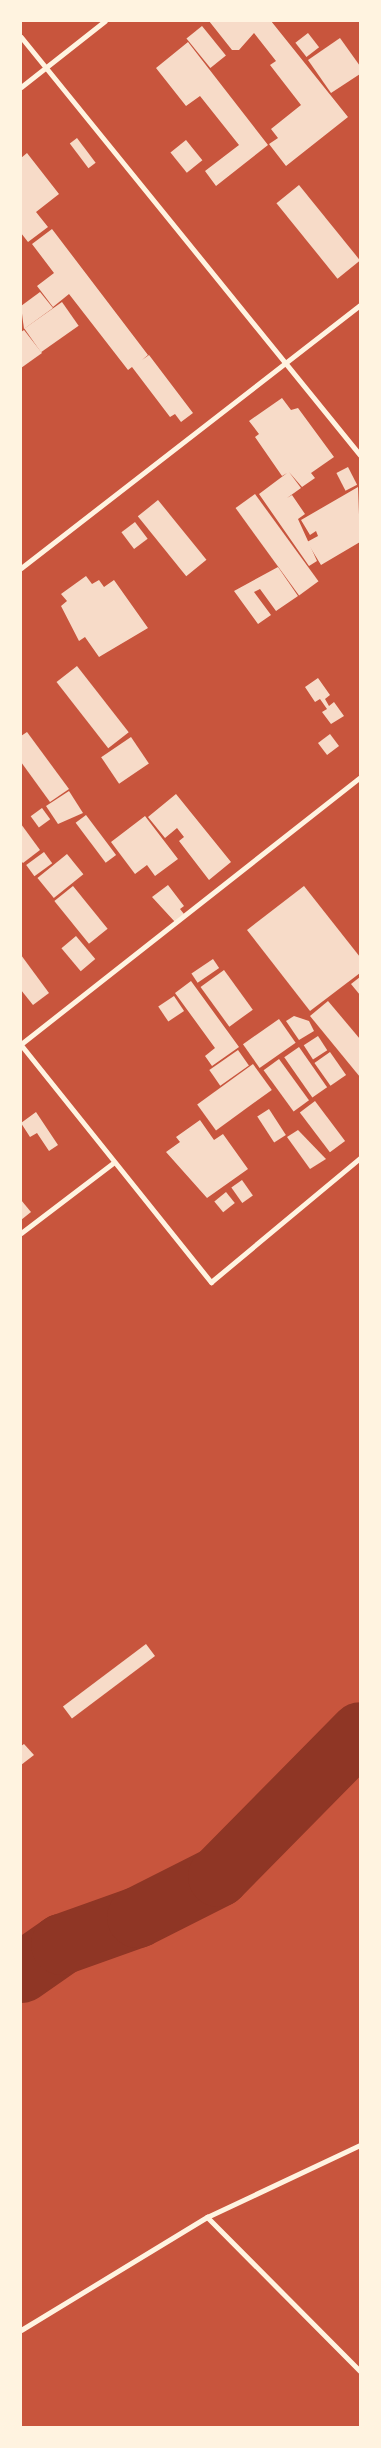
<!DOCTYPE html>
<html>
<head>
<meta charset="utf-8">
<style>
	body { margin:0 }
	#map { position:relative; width:381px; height:2448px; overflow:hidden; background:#c8553d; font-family:Figtree,sans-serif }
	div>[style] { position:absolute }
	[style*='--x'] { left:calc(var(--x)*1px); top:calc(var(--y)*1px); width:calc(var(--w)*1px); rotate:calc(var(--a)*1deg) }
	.river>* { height:61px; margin:-30.5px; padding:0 30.5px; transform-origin:30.5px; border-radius:30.5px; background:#8f3625 }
	.building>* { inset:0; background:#f7dbc8; transform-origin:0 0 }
	.minor>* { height:5px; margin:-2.5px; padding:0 2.5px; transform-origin:2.5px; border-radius:2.5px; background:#fff3e0 }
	span { translate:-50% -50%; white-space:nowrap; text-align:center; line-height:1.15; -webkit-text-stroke:5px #fff3e0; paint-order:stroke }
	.frame { position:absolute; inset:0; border:22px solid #fff3e0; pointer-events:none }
</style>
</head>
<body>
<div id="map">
	<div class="river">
		<div style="--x:21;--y:1972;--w:49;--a:-35"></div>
		<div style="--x:61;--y:1944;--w:81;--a:-19.6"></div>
		<div style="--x:137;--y:1917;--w:91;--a:-26.8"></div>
		<div style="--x:218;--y:1876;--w:202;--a:-45.4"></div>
	</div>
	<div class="building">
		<div style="clip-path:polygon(209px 21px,271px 21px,348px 117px,286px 166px,269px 144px,278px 138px,271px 129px,301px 105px,270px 65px,276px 61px,254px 33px,239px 50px,232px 50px)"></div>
		<div style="left:202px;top:26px;width:38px;height:20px;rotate:51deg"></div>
		<div style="left:308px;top:33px;width:18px;height:16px;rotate:52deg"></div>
		<div style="clip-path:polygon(340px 38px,360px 66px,360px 74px,331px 93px,308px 60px)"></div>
		<div style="clip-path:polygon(188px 42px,268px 145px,216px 186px,205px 171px,239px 145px,200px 96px,186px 106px,156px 68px)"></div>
		<div style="left:77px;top:138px;width:31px;height:9px;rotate:53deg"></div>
		<div style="left:186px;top:140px;width:26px;height:20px;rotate:51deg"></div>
		<div style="clip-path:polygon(27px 153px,59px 194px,36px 212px,48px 227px,28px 242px,21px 233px,21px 158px)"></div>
		<div style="left:299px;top:185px;width:97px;height:29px;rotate:51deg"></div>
		<div style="clip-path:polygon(52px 229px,148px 355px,142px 360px,149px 355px,193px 413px,181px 422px,175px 414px,170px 417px,132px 367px,128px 370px,69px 294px,53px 307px,37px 286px,54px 273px,32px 244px)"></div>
		<div style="clip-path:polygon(40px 292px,53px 308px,24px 329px,21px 306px)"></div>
		<div style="left:62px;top:302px;width:29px;height:46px;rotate:55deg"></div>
		<div style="clip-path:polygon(24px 330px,42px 353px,21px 368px,21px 332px)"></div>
		<div style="clip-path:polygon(282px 398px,291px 410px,298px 408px,334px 457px,311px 473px,315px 478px,302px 487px,289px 472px,301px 488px,287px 498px,292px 495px,305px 514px,298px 519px,317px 561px,309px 566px,259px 494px,287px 473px,282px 476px,255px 437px,259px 434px,249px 421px)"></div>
		<div style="left:348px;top:467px;width:20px;height:13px;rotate:63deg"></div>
		<div style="clip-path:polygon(358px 487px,360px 542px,321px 565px,307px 542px,318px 536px,316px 531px,310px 535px,301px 520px)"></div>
		<div style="left:255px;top:494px;width:108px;height:24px;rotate:54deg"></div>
		<div style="left:158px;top:500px;width:77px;height:26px;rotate:51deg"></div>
		<div style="left:135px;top:522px;width:21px;height:17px;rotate:53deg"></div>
		<div style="clip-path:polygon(278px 567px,298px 596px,276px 611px,260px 589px,254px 592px,271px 615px,258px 624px,234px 591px)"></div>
		<div style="clip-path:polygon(86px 576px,92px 584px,99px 580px,104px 587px,114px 580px,148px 628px,99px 657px,85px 637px,79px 641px,61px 606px,67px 601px,61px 594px)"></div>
		<div style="left:77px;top:666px;width:84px;height:26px;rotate:52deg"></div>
		<div style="clip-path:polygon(318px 678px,330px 695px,325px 699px,329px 706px,334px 702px,344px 716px,331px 724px,322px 712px,327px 709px,320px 699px,315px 702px,305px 687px)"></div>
		<div style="clip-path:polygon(27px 732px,69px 789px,50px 802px,21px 762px,21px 736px)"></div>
		<div style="left:330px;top:734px;width:15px;height:15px;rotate:53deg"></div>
		<div style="left:131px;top:737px;width:32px;height:36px;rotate:56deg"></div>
		<div style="clip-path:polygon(69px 791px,83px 813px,58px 824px,46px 806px)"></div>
		<div style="clip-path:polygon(176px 794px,231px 862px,209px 880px,179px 841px,184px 837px,177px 828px,165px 838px,148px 817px)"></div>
		<div style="left:42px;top:808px;width:14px;height:14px;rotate:54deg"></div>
		<div style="left:86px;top:815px;width:50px;height:13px;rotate:53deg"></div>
		<div style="clip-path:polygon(145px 816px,178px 859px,155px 876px,147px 865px,135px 874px,111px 842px)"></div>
		<div style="clip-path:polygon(21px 824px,40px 850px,23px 863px,21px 861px)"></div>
		<div style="left:44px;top:852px;width:14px;height:22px;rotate:54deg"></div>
		<div style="left:67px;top:854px;width:26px;height:38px;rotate:51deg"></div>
		<div style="clip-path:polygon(168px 885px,184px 906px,180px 909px,184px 914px,175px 922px,152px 897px)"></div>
		<div style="left:73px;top:886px;width:55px;height:24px;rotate:51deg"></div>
		<div style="clip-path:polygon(304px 886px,360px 957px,360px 973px,310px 1011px,247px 930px)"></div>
		<div style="left:76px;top:936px;width:30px;height:19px;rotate:50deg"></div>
		<div style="clip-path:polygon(21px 955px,49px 993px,33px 1005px,21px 990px)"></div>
		<div style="left:213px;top:959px;width:11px;height:26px;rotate:56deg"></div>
		<div style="left:224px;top:970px;width:49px;height:29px;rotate:54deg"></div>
		<div style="clip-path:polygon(360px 977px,360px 995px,351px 984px)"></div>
		<div style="clip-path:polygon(191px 981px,239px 1047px,212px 1066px,205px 1056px,215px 1048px,175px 993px)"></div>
		<div style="left:174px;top:996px;width:18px;height:19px;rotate:56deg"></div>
		<div style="clip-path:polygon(328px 1001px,360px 1039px,360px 1077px,310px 1016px)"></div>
		<div style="clip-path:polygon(294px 1016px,309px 1021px,314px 1031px,299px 1040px,286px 1021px)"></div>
		<div style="left:279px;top:1019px;width:29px;height:44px;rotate:55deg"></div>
		<div style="left:318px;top:1036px;width:17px;height:17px;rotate:57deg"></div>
		<div style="left:299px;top:1047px;width:49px;height:18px;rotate:55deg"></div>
		<div style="left:238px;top:1050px;width:19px;height:35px;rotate:55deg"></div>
		<div style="left:330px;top:1052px;width:28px;height:19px;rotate:55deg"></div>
		<div style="left:279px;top:1059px;width:51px;height:19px;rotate:54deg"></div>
		<div style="left:253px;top:1064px;width:32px;height:69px;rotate:54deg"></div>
		<div style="left:315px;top:1101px;width:50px;height:19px;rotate:53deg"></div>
		<div style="left:269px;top:1109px;width:31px;height:14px;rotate:57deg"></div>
		<div style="clip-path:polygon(36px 1112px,58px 1145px,49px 1151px,37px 1133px,30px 1137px,21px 1123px)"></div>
		<div style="clip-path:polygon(200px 1120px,214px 1140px,223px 1134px,248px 1169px,207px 1198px,166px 1152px,180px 1142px,176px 1137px)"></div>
		<div style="clip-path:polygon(298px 1130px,326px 1159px,310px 1169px,287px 1137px)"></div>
		<div style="left:242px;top:1180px;width:19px;height:13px;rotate:55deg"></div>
		<div style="left:226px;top:1192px;width:14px;height:15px;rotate:51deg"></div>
		<div style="clip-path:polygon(21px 1200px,31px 1212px,21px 1220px)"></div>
		<div style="left:146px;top:1644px;width:15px;height:104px;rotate:53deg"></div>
		<div style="clip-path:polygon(24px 1744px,34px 1755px,21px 1765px,21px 1746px)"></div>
	</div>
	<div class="minor">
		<div style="--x:21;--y:37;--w:538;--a:50.96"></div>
		<div style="--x:21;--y:87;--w:107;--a:-38.2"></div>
		<div style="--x:21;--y:568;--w:429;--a:-37.8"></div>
		<div style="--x:21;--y:1044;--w:432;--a:-38.2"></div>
		<div style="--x:21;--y:1045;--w:304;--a:51.3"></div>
		<div style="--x:211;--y:1282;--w:194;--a:-39.8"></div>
		<div style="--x:21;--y:1233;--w:116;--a:-37.3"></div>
		<div style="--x:207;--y:2217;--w:217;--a:45.2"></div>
		<div style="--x:21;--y:2330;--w:218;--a:-31.3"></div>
		<div style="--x:207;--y:2217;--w:169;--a:-25.2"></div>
	</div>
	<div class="frame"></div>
</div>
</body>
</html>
